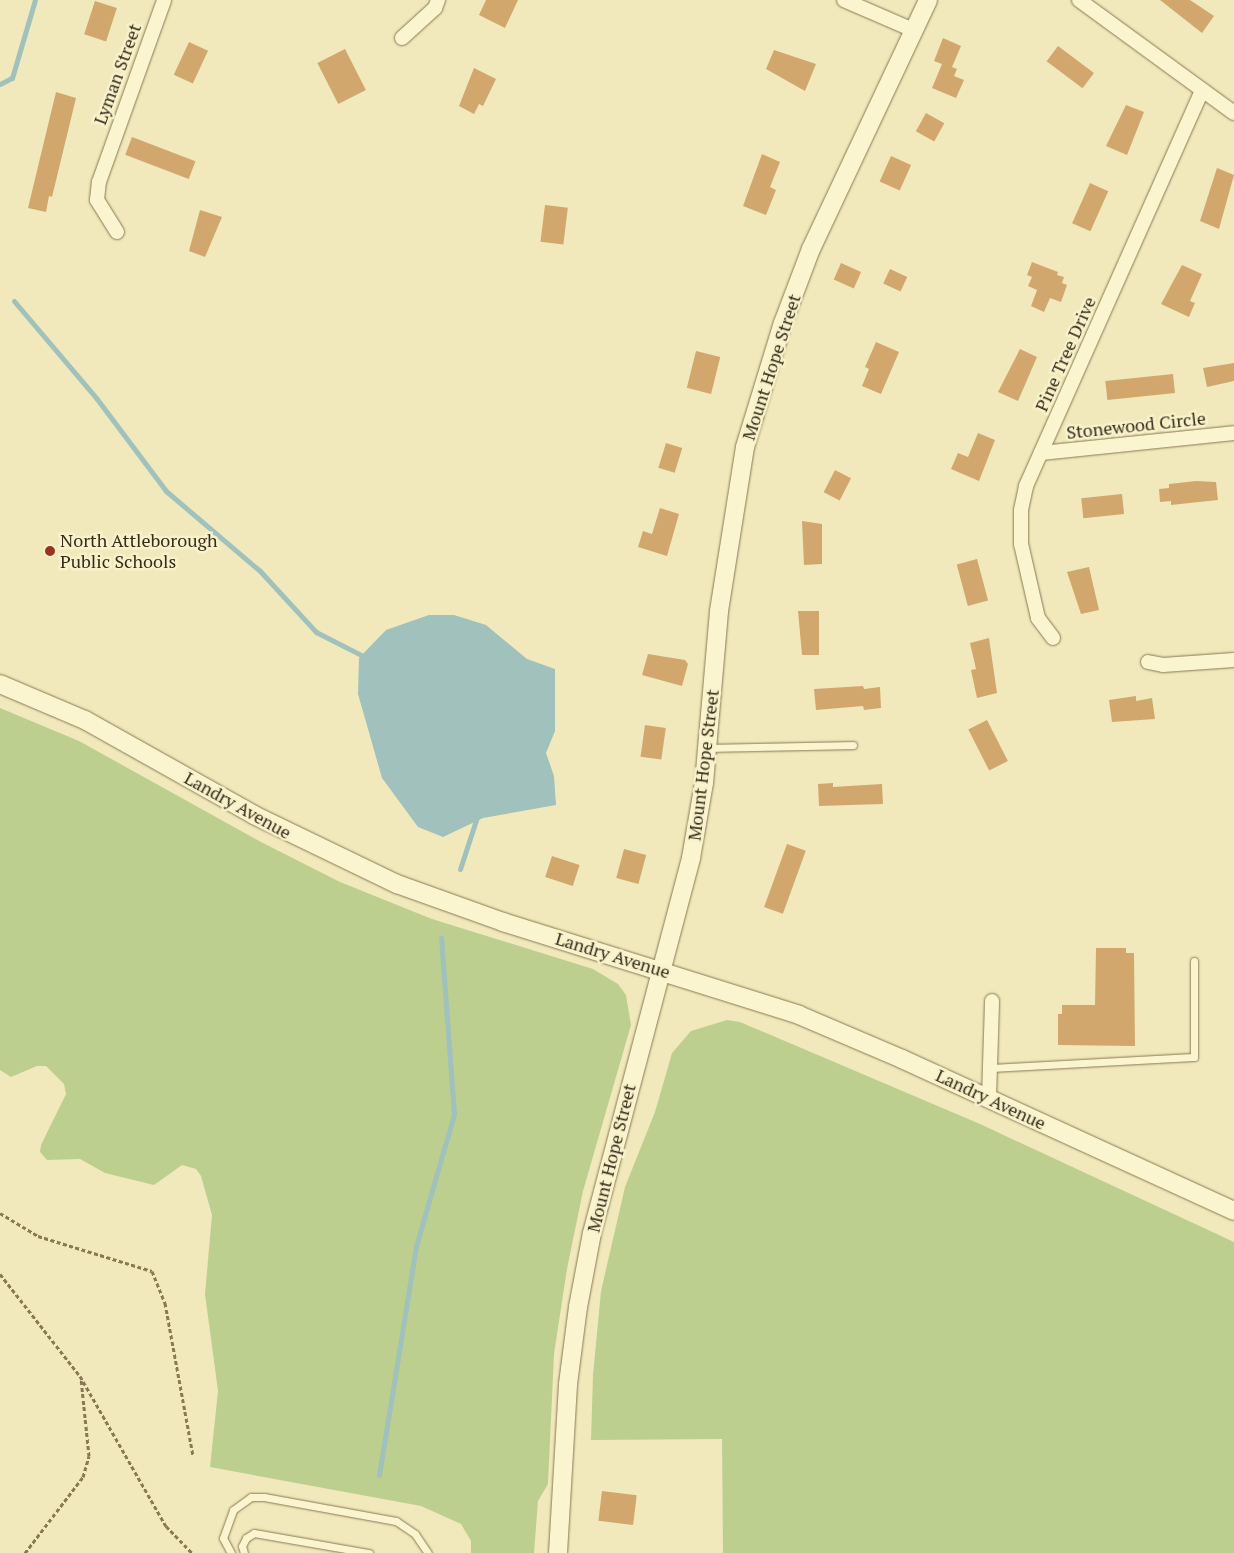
<!DOCTYPE html>
<html>
<head>
<meta charset="utf-8">
<style>
	body { margin:0 }
	#map { position:relative; width:1234px; height:1553px; overflow:hidden; background:#f1e9bb; font-family:"PT Serif",serif }
	div>[style] { position:absolute }
	[style*='--x'] { left:calc(var(--x)*1px); top:calc(var(--y)*1px); width:calc(var(--w)*1px); rotate:calc(var(--a)*1deg) }
	.green>* { inset:0; background:#bdcf8f }
	.water>* { inset:0; background:#a0c1bc }
	.stream>* { height:5px; margin:-2.5px; padding:0 2.5px; transform-origin:2.5px; border-radius:2.5px; background:#a0c1bc }
	.building>* { inset:0; background:#d2a76e; transform-origin:0 0 }
	.path>* { height:3px; margin-top:-1.5px; transform-origin:0; background:repeating-linear-gradient(90deg,#897854 0 4px,transparent 0 6.5px) }
	.roads { filter:drop-shadow(0 0 1px #897854) drop-shadow(0 0 1px #897854) }
	.service>* { height:7px; margin:-3.5px; padding:0 3.5px; transform-origin:3.5px; border-radius:3.5px; background:#fbf5cf }
	.minor>* { height:14px; margin:-7px; padding:0 7px; transform-origin:7px; border-radius:7px; background:#fbf5cf }
	.tertiary>* { height:18px; margin:-9px; padding:0 9px; transform-origin:9px; border-radius:9px; background:#fbf5cf }
	.dots>* { width:14px; height:14px; translate:-50% -50%; box-sizing:border-box; border:2px solid #f8f2cb; border-radius:50% }
	span { translate:-50% -50%; white-space:nowrap; text-align:center; line-height:1.15; -webkit-text-stroke:5px #f8f2cb; paint-order:stroke }
	.street-label { font-size:18px; color:#372c1a }
	.poi-label { font-size:18px; color:#372c1a }
	.left { translate:0 -50%; text-align:left }
</style>
</head>
<body>
<div id="map">
	<div class="green">
		<div style="clip-path:polygon(0 708px,79px 741px,261px 842px,340px 882px,432px 919px,593px 969px,618px 984px,626px 995px,631px 1025px,583px 1191px,567px 1269px,554px 1354px,548px 1484px,538px 1501px,534px 1553px,471px 1553px,471px 1541px,461px 1524px,421px 1506px,210px 1467px,218px 1391px,205px 1294px,212px 1215px,201px 1176px,196px 1169px,182px 1165px,154px 1185px,105px 1173px,80px 1159px,47px 1160px,40px 1152px,41px 1145px,66px 1094px,64px 1084px,46px 1066px,37px 1066px,11px 1077px,0 1070px)"></div>
		<div style="clip-path:polygon(727px 1020px,740px 1022px,980px 1124px,1234px 1242px,1234px 1553px,723px 1553px,722px 1439px,591px 1440px,593px 1375px,601px 1291px,625px 1187px,655px 1112px,672px 1053px,691px 1031px)"></div>
	</div>
	<div class="water">
		<div style="clip-path:polygon(429px 615px,454px 615px,486px 625px,527px 659px,555px 669px,555px 731px,546px 753px,554px 776px,556px 805px,483px 818px,443px 837px,418px 827px,382px 778px,358px 694px,359px 658px,386px 630px)"></div>
	</div>
	<div class="stream">
		<div style="--x:0;--y:84;--w:13;--a:-27"></div>
		<div style="--x:12;--y:78;--w:81;--a:-73.6"></div>
		<div style="--x:14;--y:301;--w:128;--a:49.7"></div>
		<div style="--x:97;--y:399;--w:115;--a:53.1"></div>
		<div style="--x:166;--y:491;--w:123;--a:40.4"></div>
		<div style="--x:260;--y:571;--w:83;--a:47.4"></div>
		<div style="--x:316;--y:632;--w:57;--a:27"></div>
		<div style="--x:460;--y:869;--w:55;--a:-71.9"></div>
		<div style="--x:379;--y:1475;--w:232;--a:-80.8"></div>
		<div style="--x:416;--y:1246;--w:137;--a:-73.9"></div>
		<div style="--x:454;--y:1114;--w:177;--a:-94.2"></div>
	</div>
	<div class="building">
		<div style="clip-path:polygon(486px 0,518px 0,505px 28px,479px 15px)"></div>
		<div style="clip-path:polygon(1160px 0,1190px 0,1214px 16px,1202px 33px)"></div>
		<div style="left:95px;top:1px;width:23px;height:35px;rotate:18deg"></div>
		<div style="clip-path:polygon(943px 38px,961px 46px,952px 67px,957px 69px,954px 76px,964px 80px,956px 98px,932px 88px,942px 64px,934px 61px)"></div>
		<div style="left:189px;top:42px;width:21px;height:36px;rotate:25deg"></div>
		<div style="left:1058px;top:46px;width:45px;height:19px;rotate:37deg"></div>
		<div style="left:345px;top:49px;width:46px;height:31px;rotate:63deg"></div>
		<div style="clip-path:polygon(774px 50px,816px 64px,805px 91px,766px 69px)"></div>
		<div style="clip-path:polygon(474px 68px,496px 79px,483px 106px,479px 104px,474px 114px,459px 106px)"></div>
		<div style="clip-path:polygon(56px 92px,76px 98px,52px 197px,49px 196px,46px 212px,28px 208px)"></div>
		<div style="clip-path:polygon(1126px 105px,1144px 112px,1127px 155px,1106px 146px)"></div>
		<div style="left:926px;top:113px;width:21px;height:21px;rotate:29deg"></div>
		<div style="left:132px;top:137px;width:68px;height:19px;rotate:21deg"></div>
		<div style="clip-path:polygon(762px 154px,780px 162px,770px 187px,776px 190px,766px 215px,743px 206px)"></div>
		<div style="left:891px;top:156px;width:22px;height:28px;rotate:24deg"></div>
		<div style="clip-path:polygon(1217px 168px,1234px 175px,1219px 229px,1200px 221px)"></div>
		<div style="left:1090px;top:183px;width:20px;height:44px;rotate:24deg"></div>
		<div style="left:545px;top:205px;width:23px;height:37px;rotate:7deg"></div>
		<div style="clip-path:polygon(200px 210px,222px 217px,205px 257px,189px 251px)"></div>
		<div style="clip-path:polygon(1032px 262px,1058px 272px,1057px 275px,1064px 277px,1062px 283px,1067px 285px,1061px 302px,1050px 298px,1044px 312px,1031px 306px,1037px 290px,1028px 286px,1032px 277px,1027px 275px)"></div>
		<div style="left:841px;top:263px;width:22px;height:18px;rotate:24deg"></div>
		<div style="clip-path:polygon(1182px 265px,1202px 274px,1190px 301px,1195px 303px,1189px 317px,1161px 304px)"></div>
		<div style="left:890px;top:269px;width:19px;height:16px;rotate:25deg"></div>
		<div style="clip-path:polygon(876px 342px,899px 352px,881px 394px,862px 386px,869px 369px,865px 367px)"></div>
		<div style="clip-path:polygon(1020px 349px,1037px 357px,1018px 401px,998px 392px)"></div>
		<div style="left:696px;top:351px;width:25px;height:38px;rotate:14deg"></div>
		<div style="clip-path:polygon(1234px 363px,1234px 381px,1207px 387px,1203px 368px)"></div>
		<div style="left:1173px;top:374px;width:19px;height:68px;rotate:84deg"></div>
		<div style="clip-path:polygon(978px 433px,995px 440px,979px 481px,951px 469px,958px 453px,968px 457px)"></div>
		<div style="left:666px;top:443px;width:17px;height:26px;rotate:17deg"></div>
		<div style="left:835px;top:470px;width:18px;height:25px;rotate:27deg"></div>
		<div style="clip-path:polygon(1196px 481px,1216px 482px,1218px 500px,1171px 505px,1171px 501px,1160px 502px,1159px 489px,1169px 488px,1169px 484px)"></div>
		<div style="left:1122px;top:494px;width:20px;height:41px;rotate:84deg"></div>
		<div style="clip-path:polygon(660px 508px,679px 514px,667px 556px,638px 547px,643px 531px,652px 534px)"></div>
		<div style="clip-path:polygon(802px 521px,822px 524px,822px 564px,804px 565px)"></div>
		<div style="left:977px;top:559px;width:43px;height:21px;rotate:75deg"></div>
		<div style="clip-path:polygon(1089px 567px,1099px 610px,1081px 614px,1067px 572px)"></div>
		<div style="clip-path:polygon(798px 611px,819px 611px,819px 655px,802px 655px)"></div>
		<div style="clip-path:polygon(989px 638px,997px 693px,977px 698px,971px 670px,976px 669px,970px 643px)"></div>
		<div style="clip-path:polygon(648px 654px,685px 660px,688px 664px,682px 686px,642px 675px)"></div>
		<div style="clip-path:polygon(863px 686px,864px 689px,880px 687px,881px 708px,864px 710px,863px 706px,816px 710px,814px 689px)"></div>
		<div style="clip-path:polygon(1136px 696px,1136px 701px,1152px 698px,1155px 719px,1112px 722px,1109px 700px)"></div>
		<div style="left:987px;top:720px;width:46px;height:21px;rotate:63deg"></div>
		<div style="left:645px;top:725px;width:21px;height:32px;rotate:8deg"></div>
		<div style="clip-path:polygon(833px 783px,833px 787px,882px 784px,883px 804px,819px 806px,818px 784px)"></div>
		<div style="left:787px;top:844px;width:20px;height:67px;rotate:20deg"></div>
		<div style="left:624px;top:849px;width:23px;height:30px;rotate:15deg"></div>
		<div style="left:552px;top:856px;width:29px;height:22px;rotate:18deg"></div>
		<div style="clip-path:polygon(1096px 948px,1126px 948px,1126px 953px,1134px 953px,1135px 1046px,1058px 1045px,1058px 1014px,1062px 1014px,1062px 1005px,1095px 1005px)"></div>
		<div style="left:602px;top:1491px;width:35px;height:30px;rotate:7deg"></div>
	</div>
	<div class="path">
		<div style="--x:0;--y:1213;--w:44;--a:31.2"></div>
		<div style="--x:38;--y:1236;--w:119;--a:17.1"></div>
		<div style="--x:152;--y:1271;--w:35;--a:68"></div>
		<div style="--x:165;--y:1303;--w:155;--a:79.6"></div>
		<div style="--x:0;--y:1274;--w:130;--a:51.9"></div>
		<div style="--x:80;--y:1376;--w:173;--a:60.2"></div>
		<div style="--x:166;--y:1526;--w:37;--a:46"></div>
		<div style="--x:25;--y:1553;--w:96;--a:-52.7"></div>
		<div style="--x:83;--y:1477;--w:22;--a:-74"></div>
		<div style="--x:89;--y:1456;--w:77;--a:-95.9"></div>
	</div>
	<div class="roads">
		<div class="service">
			<div style="--x:708;--y:748;--w:145;--a:-1.2"></div>
			<div style="--x:990;--y:1068;--w:204;--a:-3.1"></div>
			<div style="--x:1194;--y:1057;--w:96;--a:-90"></div>
			<div style="--x:231;--y:1553;--w:17;--a:-118"></div>
			<div style="--x:223;--y:1538;--w:30;--a:-70"></div>
			<div style="--x:233;--y:1510;--w:22;--a:-36"></div>
			<div style="--x:251;--y:1497;--w:13;--a:0"></div>
			<div style="--x:264;--y:1497;--w:134;--a:10.3"></div>
			<div style="--x:396;--y:1521;--w:23;--a:34"></div>
			<div style="--x:415;--y:1534;--w:23;--a:56"></div>
			<div style="--x:244;--y:1553;--w:7;--a:-106"></div>
			<div style="--x:242;--y:1546;--w:9;--a:-63"></div>
			<div style="--x:246;--y:1538;--w:9;--a:-32"></div>
			<div style="--x:254;--y:1533;--w:117;--a:9.9"></div>
		</div>
		<div class="minor">
			<div style="--x:844;--y:0;--w:75;--a:23.5"></div>
			<div style="--x:1079;--y:0;--w:192;--a:36.1"></div>
			<div style="--x:402;--y:38;--w:45;--a:-42.3"></div>
			<div style="--x:435;--y:8;--w:9;--a:-69"></div>
			<div style="--x:117;--y:232;--w:38;--a:-122"></div>
			<div style="--x:97;--y:200;--w:18;--a:-84"></div>
			<div style="--x:99;--y:182;--w:193;--a:-70.3"></div>
			<div style="--x:1041;--y:453;--w:194;--a:-5.9"></div>
			<div style="--x:1053;--y:638;--w:25;--a:-127"></div>
			<div style="--x:1038;--y:618;--w:76;--a:-102.9"></div>
			<div style="--x:1021;--y:544;--w:34;--a:-90"></div>
			<div style="--x:1021;--y:510;--w:25;--a:-78"></div>
			<div style="--x:1026;--y:486;--w:432;--a:-66"></div>
			<div style="--x:1148;--y:662;--w:15;--a:11"></div>
			<div style="--x:1163;--y:665;--w:71;--a:-4"></div>
			<div style="--x:989;--y:1098;--w:97;--a:-88.2"></div>
		</div>
		<div class="tertiary">
			<div style="--x:0;--y:684;--w:92;--a:23"></div>
			<div style="--x:85;--y:720;--w:194;--a:29.3"></div>
			<div style="--x:254;--y:815;--w:159;--a:25.8"></div>
			<div style="--x:397;--y:884;--w:113;--a:19.7"></div>
			<div style="--x:503;--y:922;--w:310;--a:17.4"></div>
			<div style="--x:799;--y:1015;--w:112;--a:23.1"></div>
			<div style="--x:902;--y:1059;--w:365;--a:24.6"></div>
			<div style="--x:558;--y:1553;--w:169;--a:-86.6"></div>
			<div style="--x:568;--y:1384;--w:78;--a:-82.6"></div>
			<div style="--x:578;--y:1307;--w:75;--a:-79.3"></div>
			<div style="--x:592;--y:1233;--w:388;--a:-75.2"></div>
			<div style="--x:691;--y:858;--w:76;--a:-80.2"></div>
			<div style="--x:704;--y:783;--w:173;--a:-85"></div>
			<div style="--x:719;--y:611;--w:166;--a:-81"></div>
			<div style="--x:745;--y:447;--w:130;--a:-73"></div>
			<div style="--x:783;--y:323;--w:79;--a:-69.3"></div>
			<div style="--x:811;--y:249;--w:275;--a:-64.8"></div>
		</div>
	</div>
	<div class="dots">
		<div style="left:50px;top:551px;background:#9c3320"></div>
	</div>
	<div class="street-label">
		<span style="left:117px;top:74px;rotate:-70deg">Lyman Street</span>
		<span style="left:1065px;top:354px;rotate:-66deg">Pine Tree Drive</span>
		<span style="left:771px;top:367px;rotate:-72deg">Mount Hope Street</span>
		<span style="left:1136px;top:425px;rotate:-6deg">Stonewood Circle</span>
		<span style="left:703px;top:765px;rotate:-83deg">Mount Hope Street</span>
		<span style="left:238px;top:805px;rotate:29deg">Landry Avenue</span>
		<span style="left:613px;top:955px;rotate:17deg">Landry Avenue</span>
		<span style="left:991px;top:1099px;rotate:25deg">Landry Avenue</span>
		<span style="left:611px;top:1158px;rotate:-76deg">Mount Hope Street</span>
	</div>
	<div class="poi-label">
		<span class="left" style="left:60px;top:551px">North Attleborough<br>Public Schools</span>
	</div>
</div>
</body>
</html>
